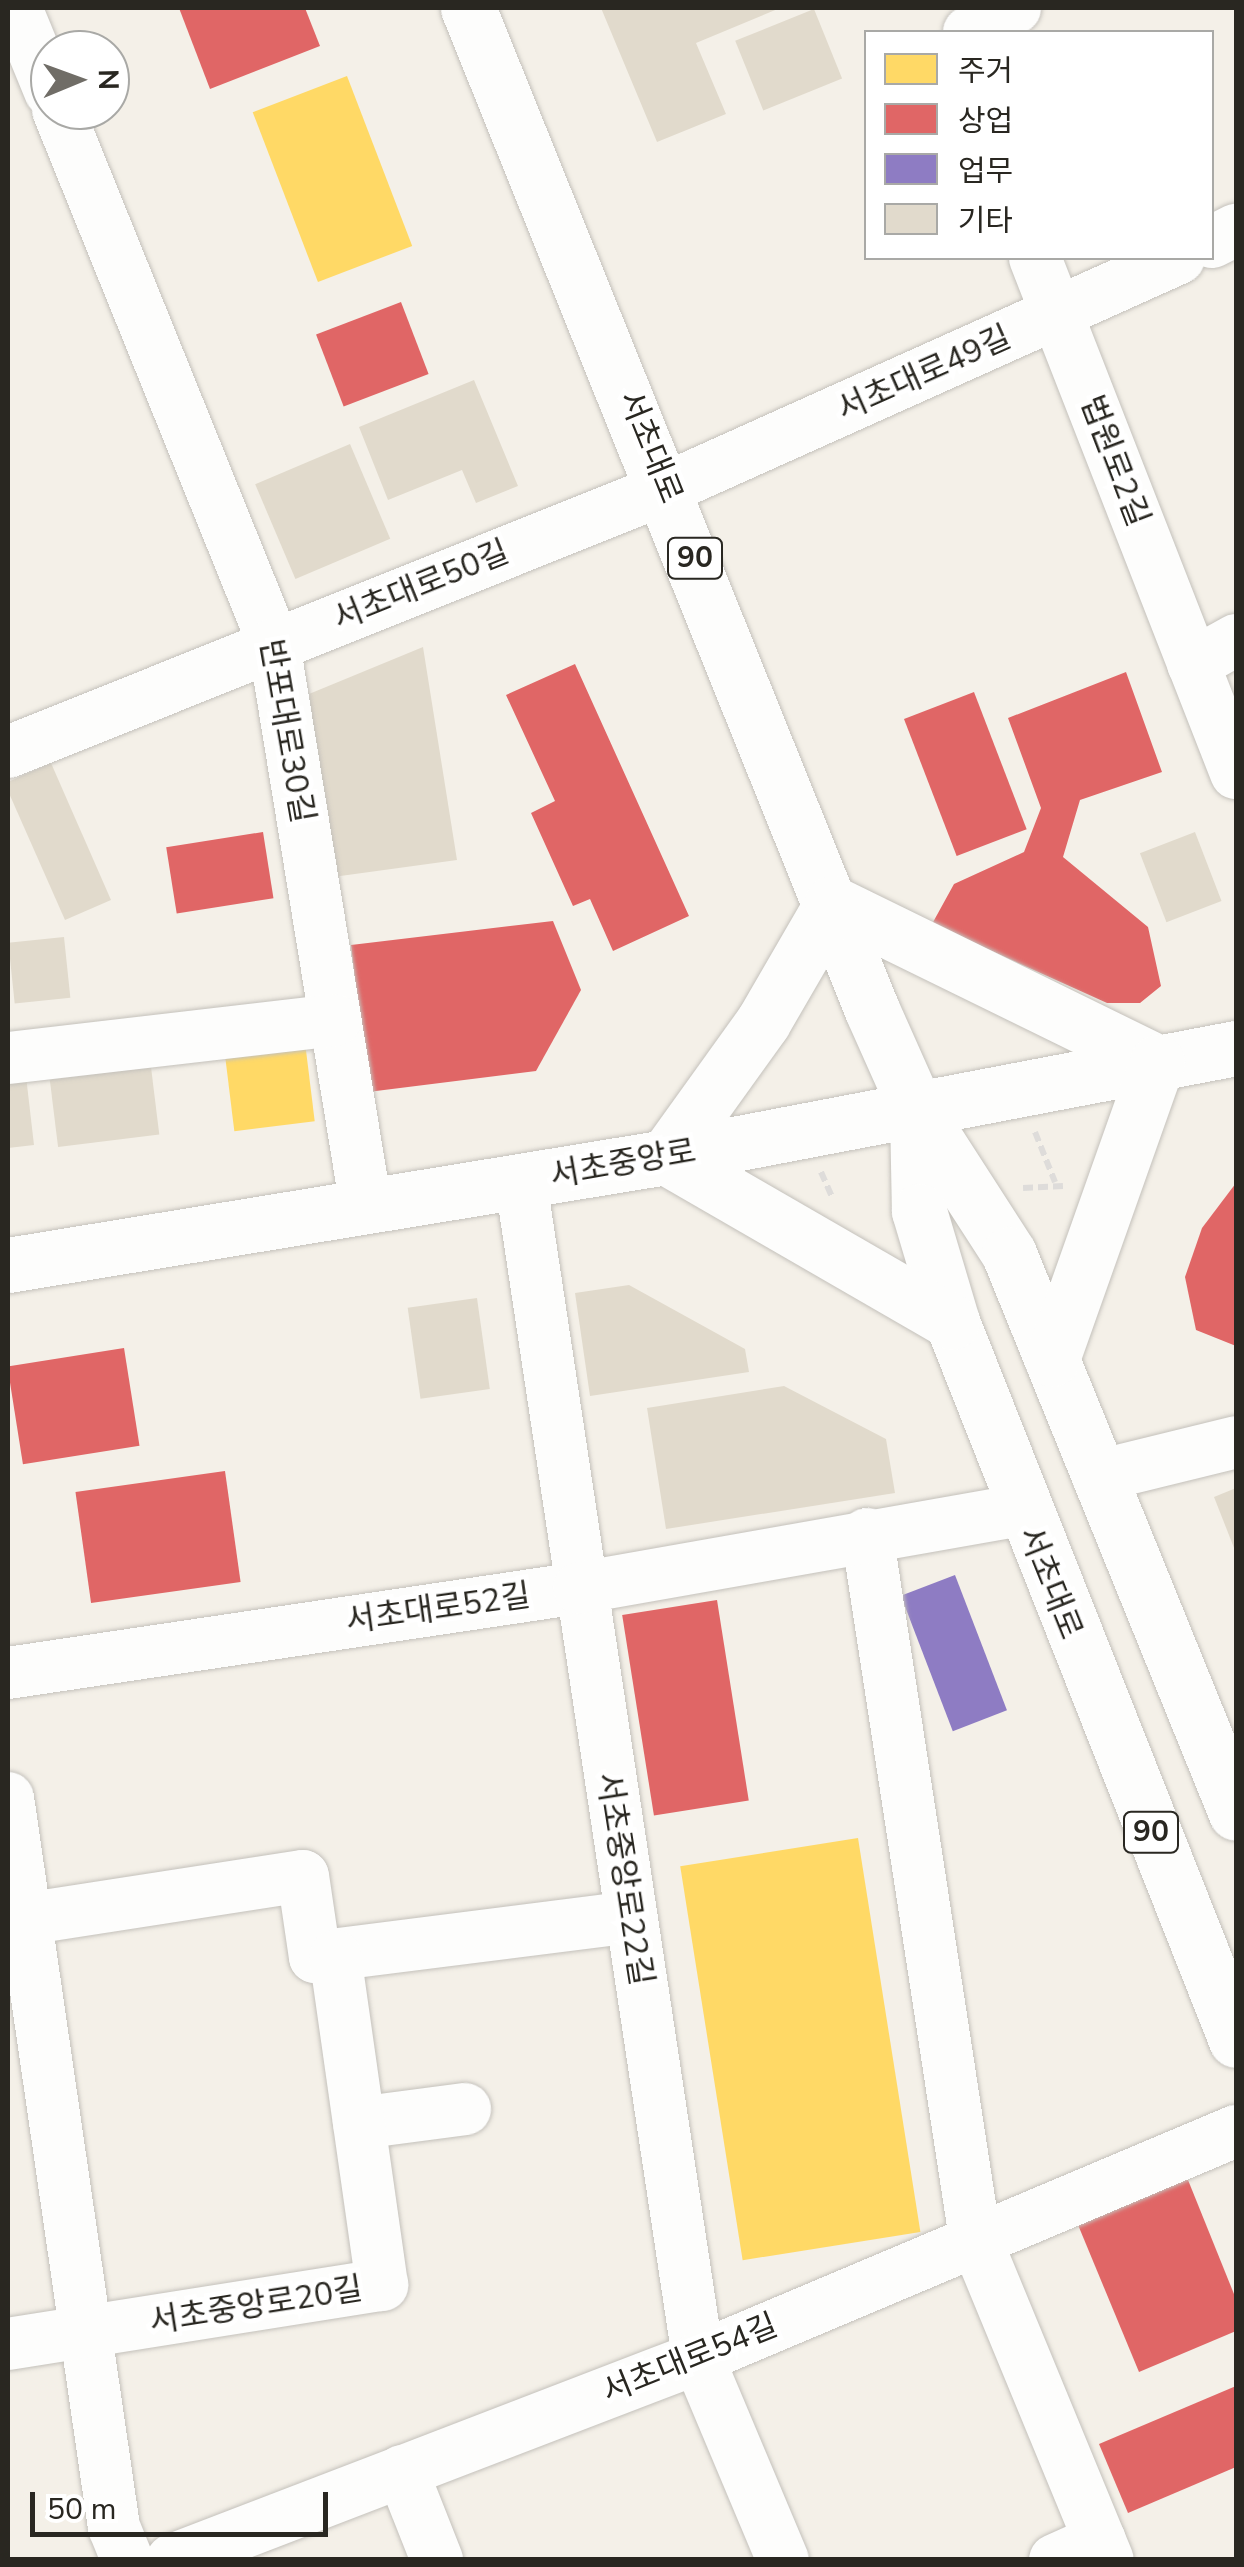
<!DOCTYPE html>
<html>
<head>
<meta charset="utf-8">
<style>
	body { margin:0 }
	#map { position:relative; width:1244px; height:2567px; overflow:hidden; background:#f4f0e8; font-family:"Nunito Sans","Noto Sans KR",sans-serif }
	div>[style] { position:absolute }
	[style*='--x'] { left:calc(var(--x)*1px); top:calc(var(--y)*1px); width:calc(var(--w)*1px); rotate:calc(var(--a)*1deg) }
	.homes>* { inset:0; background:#ffd966; transform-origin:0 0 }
	.shops>* { inset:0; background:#e06666; transform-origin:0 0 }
	.offices>* { inset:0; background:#8e7cc3; transform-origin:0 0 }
	.building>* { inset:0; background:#e1dacc; transform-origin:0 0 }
	.path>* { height:6px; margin-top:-3px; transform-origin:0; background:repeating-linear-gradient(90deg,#dedcda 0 10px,transparent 0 15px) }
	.roads { filter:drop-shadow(0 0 2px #c4c1bb) drop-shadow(0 0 2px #c4c1bb) }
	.minor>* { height:52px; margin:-26px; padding:0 26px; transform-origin:26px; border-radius:26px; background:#fdfdfc }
	.major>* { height:55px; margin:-27.5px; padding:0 27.5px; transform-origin:27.5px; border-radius:27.5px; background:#fdfdfc }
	span { translate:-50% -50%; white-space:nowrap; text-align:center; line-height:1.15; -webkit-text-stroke:10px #fff; paint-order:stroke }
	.shield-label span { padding:2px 8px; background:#fff; border:2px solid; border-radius:8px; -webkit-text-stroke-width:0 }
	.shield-label { font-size:30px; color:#292721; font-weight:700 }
	.street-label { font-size:32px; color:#292721 }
	.frame { position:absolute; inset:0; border:10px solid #292721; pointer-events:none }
	.legend { position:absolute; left:864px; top:30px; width:350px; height:230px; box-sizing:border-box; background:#fff; border:2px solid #a9a9a6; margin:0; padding:12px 18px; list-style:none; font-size:30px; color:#292721 }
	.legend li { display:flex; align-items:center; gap:20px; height:50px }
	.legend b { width:50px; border:2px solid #a9a9a6 }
	.north { position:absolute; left:30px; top:30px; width:100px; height:100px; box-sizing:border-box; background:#fff; border:2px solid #a9a9a6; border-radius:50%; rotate:89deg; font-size:28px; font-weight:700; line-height:40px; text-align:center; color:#292721 }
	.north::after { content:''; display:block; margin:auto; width:35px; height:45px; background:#706d67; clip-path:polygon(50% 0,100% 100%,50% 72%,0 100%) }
	.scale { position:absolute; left:30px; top:2492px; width:298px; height:45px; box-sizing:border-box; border:5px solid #292721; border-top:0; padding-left:12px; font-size:30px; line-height:35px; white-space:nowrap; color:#292721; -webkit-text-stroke:8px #fff; paint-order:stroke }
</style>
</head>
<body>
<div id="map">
	<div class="homes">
		<div style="left:347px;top:76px;width:182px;height:101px;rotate:69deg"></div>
		<div style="left:304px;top:1034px;width:88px;height:81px;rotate:83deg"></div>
		<div style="left:858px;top:1838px;width:399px;height:180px;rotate:81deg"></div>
	</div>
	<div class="shops">
		<div style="clip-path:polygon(179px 8px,305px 8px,320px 46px,210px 89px)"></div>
		<div style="left:401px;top:302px;width:77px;height:91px;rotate:69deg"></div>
		<div style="clip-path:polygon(575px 664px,689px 916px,613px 951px,590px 899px,573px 906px,531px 813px,555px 801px,506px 695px)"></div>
		<div style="clip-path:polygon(1126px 672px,1162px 772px,1080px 800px,1063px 857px,1148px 927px,1161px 986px,1140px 1003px,1107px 1003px,932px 924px,954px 884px,1024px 852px,1041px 808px,1008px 718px)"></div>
		<div style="left:974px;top:692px;width:147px;height:75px;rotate:69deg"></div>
		<div style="left:263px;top:832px;width:67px;height:98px;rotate:81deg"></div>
		<div style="clip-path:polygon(553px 921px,581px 990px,536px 1071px,368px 1092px,351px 945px)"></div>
		<div style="clip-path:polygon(1236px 1183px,1236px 1346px,1196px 1330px,1185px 1277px,1202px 1228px)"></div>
		<div style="left:124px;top:1348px;width:99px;height:118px;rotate:81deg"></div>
		<div style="left:225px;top:1471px;width:112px;height:151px;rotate:82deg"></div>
		<div style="left:717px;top:1600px;width:203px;height:96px;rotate:81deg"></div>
		<div style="clip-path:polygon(1186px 2175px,1236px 2299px,1236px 2331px,1139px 2372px,1076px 2220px)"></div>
		<div style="clip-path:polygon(1236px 2386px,1236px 2467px,1128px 2513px,1099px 2444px)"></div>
	</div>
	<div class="offices">
		<div style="left:955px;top:1575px;width:145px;height:58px;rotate:69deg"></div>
	</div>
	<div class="building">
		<div style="clip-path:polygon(601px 8px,780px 8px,696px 43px,726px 114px,657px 142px)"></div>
		<div style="left:814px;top:9px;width:75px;height:85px;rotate:68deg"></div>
		<div style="clip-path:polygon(474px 380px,518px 486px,476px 503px,462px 470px,388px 500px,359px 427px)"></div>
		<div style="left:350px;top:444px;width:103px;height:103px;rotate:67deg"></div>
		<div style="clip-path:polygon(423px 647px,457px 860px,333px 877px,309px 694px)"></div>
		<div style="clip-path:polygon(51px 763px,111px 900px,65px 920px,8px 791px,8px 782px)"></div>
		<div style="left:1195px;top:832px;width:74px;height:59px;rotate:69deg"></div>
		<div style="left:64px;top:937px;width:61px;height:56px;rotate:84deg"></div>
		<div style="left:151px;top:1067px;width:68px;height:102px;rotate:83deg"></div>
		<div style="clip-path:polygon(26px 1076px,34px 1145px,8px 1148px,8px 1078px)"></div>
		<div style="clip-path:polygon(629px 1285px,745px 1349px,749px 1372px,590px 1396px,575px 1293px)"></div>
		<div style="left:477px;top:1298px;width:92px;height:70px;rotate:82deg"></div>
		<div style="clip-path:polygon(784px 1386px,886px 1439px,895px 1493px,666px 1529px,647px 1408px)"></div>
		<div style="clip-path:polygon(1236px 1488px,1236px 1553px,1214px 1497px)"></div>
	</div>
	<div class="path">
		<div style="--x:1035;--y:1132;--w:54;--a:68.2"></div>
		<div style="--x:821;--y:1172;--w:27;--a:66"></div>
		<div style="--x:1023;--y:1188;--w:40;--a:-2.9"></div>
	</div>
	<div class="roads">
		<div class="minor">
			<div style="--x:16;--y:8;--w:90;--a:67.7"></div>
			<div style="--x:969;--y:32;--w:52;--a:-27.6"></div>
			<div style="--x:58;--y:110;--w:576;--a:67.98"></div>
			<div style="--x:274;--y:644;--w:570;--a:80.72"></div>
			<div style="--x:1212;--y:242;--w:27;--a:-27"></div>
			<div style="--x:1035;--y:258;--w:553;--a:68.68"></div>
			<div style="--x:1193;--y:664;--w:49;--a:-29.2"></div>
			<div style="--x:8;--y:752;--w:710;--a:-21.83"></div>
			<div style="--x:667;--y:488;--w:561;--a:-24.19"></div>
			<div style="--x:8;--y:1058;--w:329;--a:-6.6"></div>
			<div style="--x:521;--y:1183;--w:1188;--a:81.43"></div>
			<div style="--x:698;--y:2358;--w:219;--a:67.2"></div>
			<div style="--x:1098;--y:1476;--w:142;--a:-13.8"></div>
			<div style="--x:867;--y:1534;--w:712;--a:81.28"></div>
			<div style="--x:975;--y:2238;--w:348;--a:67.6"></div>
			<div style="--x:8;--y:1673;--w:577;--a:-8.47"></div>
			<div style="--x:579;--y:1588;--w:448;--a:-10"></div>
			<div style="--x:8;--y:1798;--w:737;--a:81.73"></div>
			<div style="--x:114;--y:2527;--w:35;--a:68"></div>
			<div style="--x:25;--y:1919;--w:281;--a:-8.8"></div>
			<div style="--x:303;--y:1876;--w:82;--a:81.6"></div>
			<div style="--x:315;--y:1957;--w:318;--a:-7.2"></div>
			<div style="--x:359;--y:2123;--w:107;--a:-7.5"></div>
			<div style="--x:8;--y:2344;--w:379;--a:-9"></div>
			<div style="--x:382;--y:2285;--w:332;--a:-98.1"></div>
			<div style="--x:402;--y:2471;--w:96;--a:68.5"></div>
			<div style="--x:172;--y:2560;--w:563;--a:-21.01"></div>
			<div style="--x:698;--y:2358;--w:584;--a:-22.88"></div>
			<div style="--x:1055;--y:2560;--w:49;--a:-24"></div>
		</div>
		<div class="major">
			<div style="--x:468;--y:8;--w:1080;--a:68.04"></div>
			<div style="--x:872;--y:1010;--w:111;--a:66"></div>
			<div style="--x:917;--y:1111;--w:170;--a:57.2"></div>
			<div style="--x:1009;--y:1254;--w:603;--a:67.9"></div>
			<div style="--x:917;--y:1111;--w:100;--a:88.9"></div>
			<div style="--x:919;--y:1211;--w:116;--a:73.4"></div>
			<div style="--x:952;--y:1322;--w:772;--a:68.42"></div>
			<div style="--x:666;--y:1157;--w:166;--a:-54.3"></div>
			<div style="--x:763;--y:1022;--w:138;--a:-59.9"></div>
			<div style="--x:832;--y:903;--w:362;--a:26.1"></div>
			<div style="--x:666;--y:1157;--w:330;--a:30"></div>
			<div style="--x:8;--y:1265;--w:667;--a:-9.32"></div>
			<div style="--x:666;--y:1157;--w:580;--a:-10.83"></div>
			<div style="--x:1052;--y:1359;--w:315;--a:-70.5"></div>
		</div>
	</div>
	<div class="shield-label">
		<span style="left:695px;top:558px">90</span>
		<span style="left:1151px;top:1832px">90</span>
	</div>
	<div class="street-label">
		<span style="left:924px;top:374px;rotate:-24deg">서초대로49길</span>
		<span style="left:650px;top:447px;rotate:68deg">서초대로</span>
		<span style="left:1114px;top:461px;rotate:69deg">법원로2길</span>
		<span style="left:421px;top:586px;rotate:-22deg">서초대로50길</span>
		<span style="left:286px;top:731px;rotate:80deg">반포대로30길</span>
		<span style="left:623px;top:1164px;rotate:-10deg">서초중앙로</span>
		<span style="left:1050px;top:1583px;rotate:68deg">서초대로</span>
		<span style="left:438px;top:1609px;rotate:-8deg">서초대로52길</span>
		<span style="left:624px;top:1879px;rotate:81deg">서초중앙로22길</span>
		<span style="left:256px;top:2306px;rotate:-9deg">서초중앙로20길</span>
		<span style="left:690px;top:2359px;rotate:-22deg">서초대로54길</span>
	</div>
	<div class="frame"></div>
	<ul class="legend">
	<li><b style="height:28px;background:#ffd966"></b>주거</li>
	<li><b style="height:28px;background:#e06666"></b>상업</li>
	<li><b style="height:28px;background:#8e7cc3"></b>업무</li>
	<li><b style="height:28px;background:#e1dacc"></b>기타</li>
	</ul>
	<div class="north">N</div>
	<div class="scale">50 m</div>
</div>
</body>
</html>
